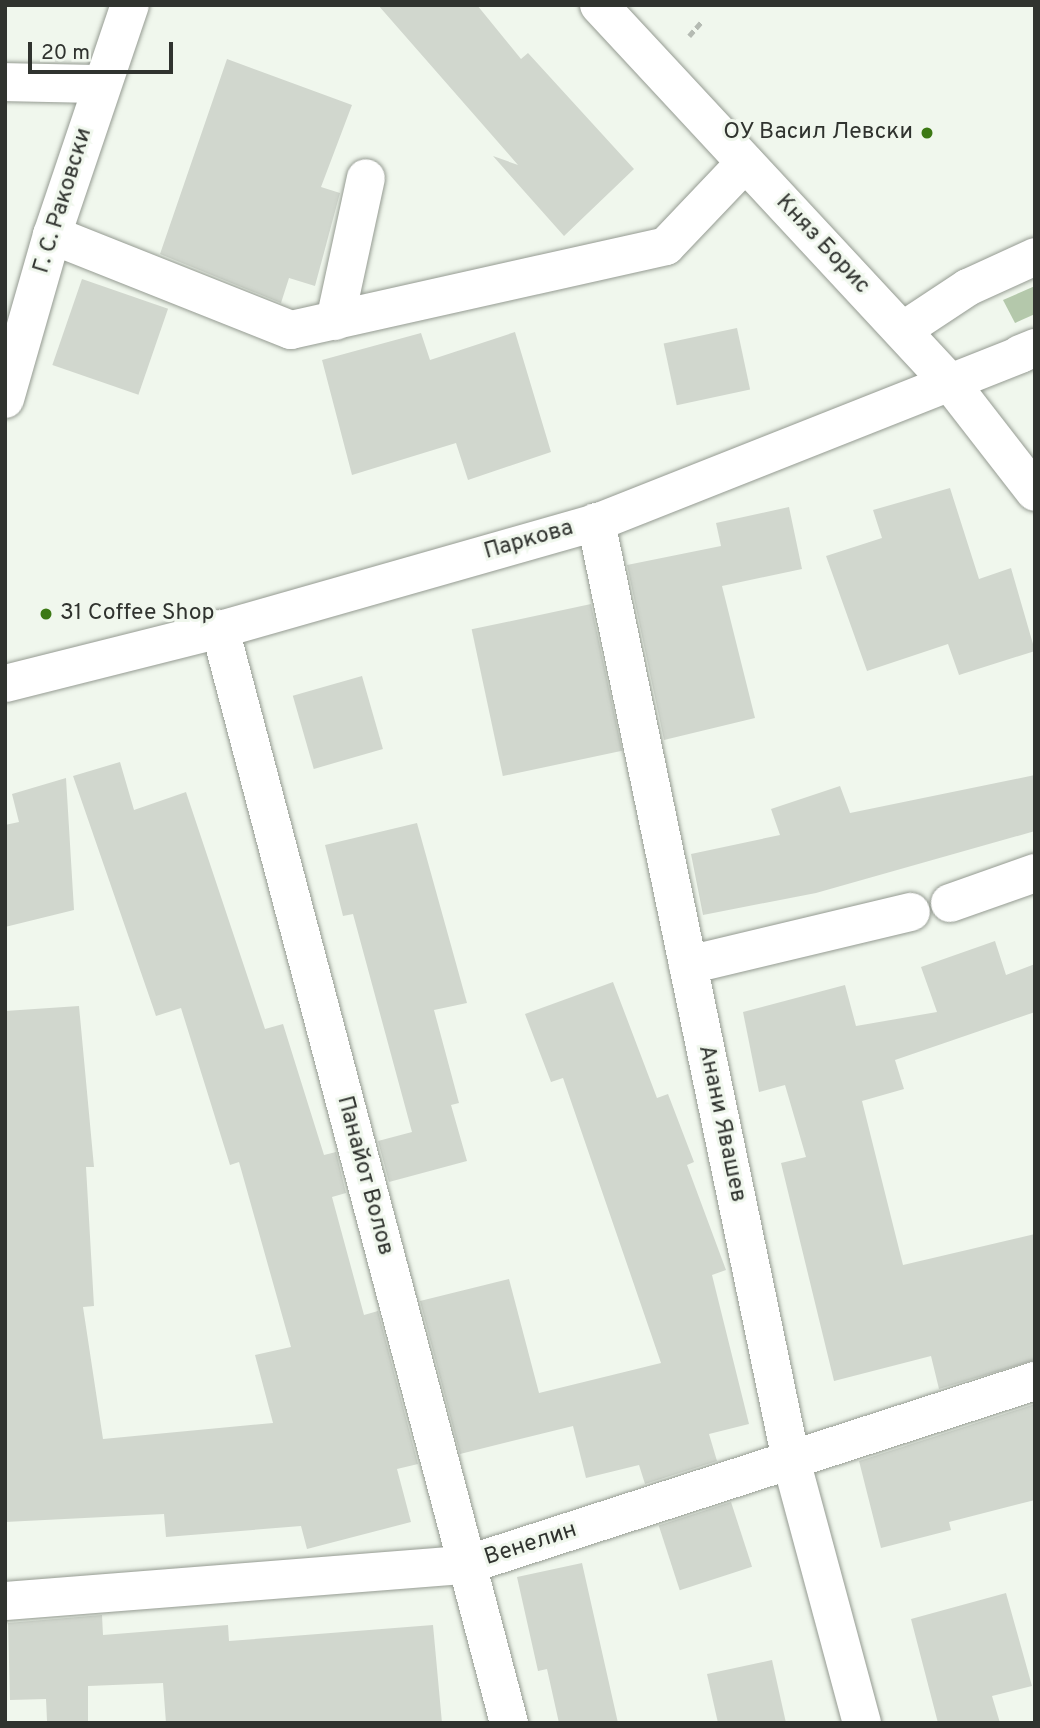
<!DOCTYPE html>
<html>
<head>
<meta charset="utf-8">
<style>
	body { margin:0 }
	#map { position:relative; width:1040px; height:1728px; overflow:hidden; background:#f0f7ed; font-family:Overpass,sans-serif }
	div>[style] { position:absolute }
	[style*='--x'] { left:calc(var(--x)*1px); top:calc(var(--y)*1px); width:calc(var(--w)*1px); rotate:calc(var(--a)*1deg) }
	.green>* { inset:0; background:#b4c8ab }
	.building>* { inset:0; background:#d1d7ce; transform-origin:0 0 }
	.path>* { height:4.5px; margin-top:-2.25px; transform-origin:0; background:repeating-linear-gradient(90deg,#b5bbb3 0 7px,transparent 0 10.5px) }
	.roads { filter:drop-shadow(0 0 2px #959b92) drop-shadow(0 0 2px #959b92) }
	.pedestrian>* { height:37px; margin:-18.5px; padding:0 18.5px; transform-origin:18.5px; border-radius:18.5px; background:#fff }
	.minor>* { height:38px; margin:-19px; padding:0 19px; transform-origin:19px; border-radius:19px; background:#fff }
	.tertiary>* { height:38px; margin:-19px; padding:0 19px; transform-origin:19px; border-radius:19px; background:#fff }
	.dots>* { width:19px; height:19px; translate:-50% -50%; box-sizing:border-box; border:4px solid #f0f7ed; border-radius:50% }
	span { translate:-50% -50%; white-space:nowrap; text-align:center; line-height:1.15; -webkit-text-stroke:6px #f0f7ed; paint-order:stroke }
	.poi-label { font-size:23px; color:#30332f }
	.right { translate:-100% -50%; text-align:right }
	.left { translate:0 -50%; text-align:left }
	.street-label { font-size:23px; color:#30332f }
	.frame { position:absolute; inset:0; border:7px solid #30332f; pointer-events:none }
	.scale { position:absolute; left:28px; top:42px; width:145px; height:32px; box-sizing:border-box; border:4px solid #30332f; border-top:0; padding-left:9px; font-size:21px; line-height:24px; white-space:nowrap; color:#30332f; -webkit-text-stroke:5px #f0f7ed; paint-order:stroke }
</style>
</head>
<body>
<div id="map">
	<div class="green">
		<div style="clip-path:polygon(1035px 286px,1035px 314px,1015px 323px,1003px 300px)"></div>
	</div>
	<div class="building">
		<div style="clip-path:polygon(378px 5px,477px 5px,521px 59px,528px 53px,634px 169px,564px 236px,493px 156px,518px 165px)"></div>
		<div style="clip-path:polygon(227px 59px,352px 105px,321px 187px,340px 193px,315px 286px,289px 278px,281px 303px,160px 254px)"></div>
		<div style="left:82px;top:279px;width:91px;height:91px;rotate:19deg"></div>
		<div style="left:737px;top:328px;width:63px;height:75px;rotate:78deg"></div>
		<div style="clip-path:polygon(515px 332px,551px 452px,468px 480px,456px 443px,352px 475px,322px 360px,421px 333px,430px 360px)"></div>
		<div style="clip-path:polygon(950px 488px,979px 579px,1011px 568px,1035px 651px,959px 675px,948px 644px,867px 671px,826px 556px,882px 538px,873px 510px)"></div>
		<div style="clip-path:polygon(789px 507px,802px 569px,722px 586px,755px 718px,664px 740px,627px 565px,721px 546px,716px 523px)"></div>
		<div style="left:591px;top:604px;width:150px;height:122px;rotate:78deg"></div>
		<div style="left:362px;top:676px;width:76px;height:72px;rotate:74deg"></div>
		<div style="clip-path:polygon(120px 762px,134px 810px,186px 792px,265px 1029px,283px 1024px,324px 1155px,336px 1152px,346px 1193px,332px 1197px,364px 1315px,378px 1311px,418px 1464px,397px 1469px,411px 1522px,307px 1549px,301px 1526px,166px 1537px,164px 1514px,5px 1522px,5px 1011px,79px 1006px,94px 1167px,86px 1167px,94px 1306px,83px 1307px,103px 1439px,273px 1423px,255px 1355px,291px 1347px,239px 1162px,230px 1165px,181px 1008px,156px 1016px,73px 776px)"></div>
		<div style="clip-path:polygon(1035px 775px,1035px 831px,816px 893px,703px 915px,691px 854px,780px 835px,771px 809px,840px 786px,850px 813px)"></div>
		<div style="clip-path:polygon(66px 778px,74px 910px,5px 927px,5px 825px,19px 822px,12px 794px)"></div>
		<div style="clip-path:polygon(417px 823px,467px 1003px,434px 1010px,459px 1103px,451px 1105px,467px 1161px,389px 1182px,378px 1141px,412px 1132px,353px 914px,343px 916px,325px 845px)"></div>
		<div style="clip-path:polygon(995px 941px,1006px 975px,1035px 964px,1035px 1012px,895px 1060px,904px 1089px,862px 1101px,903px 1265px,1035px 1234px,1035px 1360px,939px 1389px,931px 1356px,834px 1381px,781px 1163px,806px 1157px,785px 1085px,759px 1092px,743px 1012px,845px 985px,856px 1026px,937px 1012px,921px 967px)"></div>
		<div style="clip-path:polygon(613px 982px,657px 1098px,668px 1094px,694px 1162px,687px 1165px,726px 1270px,712px 1275px,749px 1424px,709px 1434px,717px 1461px,645px 1484px,639px 1465px,586px 1478px,573px 1426px,460px 1454px,420px 1301px,509px 1279px,539px 1393px,661px 1363px,563px 1078px,551px 1082px,525px 1014px)"></div>
		<div style="clip-path:polygon(1035px 1404px,1035px 1500px,949px 1522px,951px 1530px,881px 1548px,859px 1461px)"></div>
		<div style="left:731px;top:1502px;width:68px;height:76px;rotate:72deg"></div>
		<div style="clip-path:polygon(582px 1563px,618px 1723px,559px 1723px,547px 1669px,538px 1671px,517px 1577px)"></div>
		<div style="clip-path:polygon(1006px 1593px,1032px 1686px,992px 1696px,1000px 1723px,938px 1723px,911px 1619px)"></div>
		<div style="clip-path:polygon(102px 1615px,103px 1635px,228px 1625px,229px 1641px,433px 1625px,442px 1723px,166px 1723px,163px 1683px,88px 1686px,88px 1721px,47px 1721px,46px 1699px,10px 1700px,8px 1623px)"></div>
		<div style="clip-path:polygon(772px 1660px,786px 1723px,718px 1723px,707px 1674px)"></div>
	</div>
	<div class="path">
		<div style="--x:689;--y:36;--w:18;--a:-49"></div>
	</div>
	<div class="roads">
		<div class="pedestrian">
			<div style="--x:902;--y:330;--w:78;--a:-33.5"></div>
			<div style="--x:967;--y:287;--w:75;--a:-24.5"></div>
			<div style="--x:5;--y:683;--w:222;--a:-14.1"></div>
			<div style="--x:220;--y:629;--w:391;--a:-15.9"></div>
			<div style="--x:596;--y:522;--w:456;--a:-21.6"></div>
		</div>
		<div class="minor">
			<div style="--x:5;--y:82;--w:97;--a:1.2"></div>
			<div style="--x:52;--y:235;--w:257;--a:21.7"></div>
			<div style="--x:291;--y:330;--w:384;--a:-12.6"></div>
			<div style="--x:666;--y:246;--w:115;--a:-46.4"></div>
			<div style="--x:335;--y:321;--w:146;--a:-77.8"></div>
			<div style="--x:1020;--y:354;--w:16;--a:-22"></div>
			<div style="--x:5;--y:399;--w:171;--a:-74"></div>
			<div style="--x:52;--y:235;--w:243;--a:-71.3"></div>
			<div style="--x:596;--y:522;--w:958;--a:78.26"></div>
			<div style="--x:791;--y:1460;--w:272;--a:74.9"></div>
			<div style="--x:220;--y:629;--w:1132;--a:75.2"></div>
			<div style="--x:950;--y:903;--w:90;--a:-19.4"></div>
			<div style="--x:688;--y:965;--w:229;--a:-13.4"></div>
			<div style="--x:5;--y:1601;--w:462;--a:-4.5"></div>
			<div style="--x:466;--y:1565;--w:598;--a:-17.92"></div>
		</div>
		<div class="tertiary">
			<div style="--x:599;--y:5;--w:519;--a:47.11"></div>
			<div style="--x:952;--y:385;--w:135;--a:52.2"></div>
		</div>
	</div>
	<div class="dots">
		<div style="left:927px;top:133px;background:#3c7914"></div>
		<div style="left:46px;top:614px;background:#3c7914"></div>
	</div>
	<div class="poi-label">
		<span class="right" style="left:913px;top:133px">ОУ Васил Левски</span>
		<span class="left" style="left:60px;top:614px">31 Coffee Shop</span>
	</div>
	<div class="street-label">
		<span style="left:64px;top:201px;rotate:-73deg">Г. С. Раковски</span>
		<span style="left:822px;top:245px;rotate:47deg">Княз Борис</span>
		<span style="left:529px;top:541px;rotate:-16deg">Паркова</span>
		<span style="left:721px;top:1124px;rotate:78deg">Анани Явашев</span>
		<span style="left:364px;top:1176px;rotate:75deg">Панайот Волов</span>
		<span style="left:531px;top:1545px;rotate:-18deg">Венелин</span>
	</div>
	<div class="frame"></div>
	<div class="scale">20 m</div>
</div>
</body>
</html>
